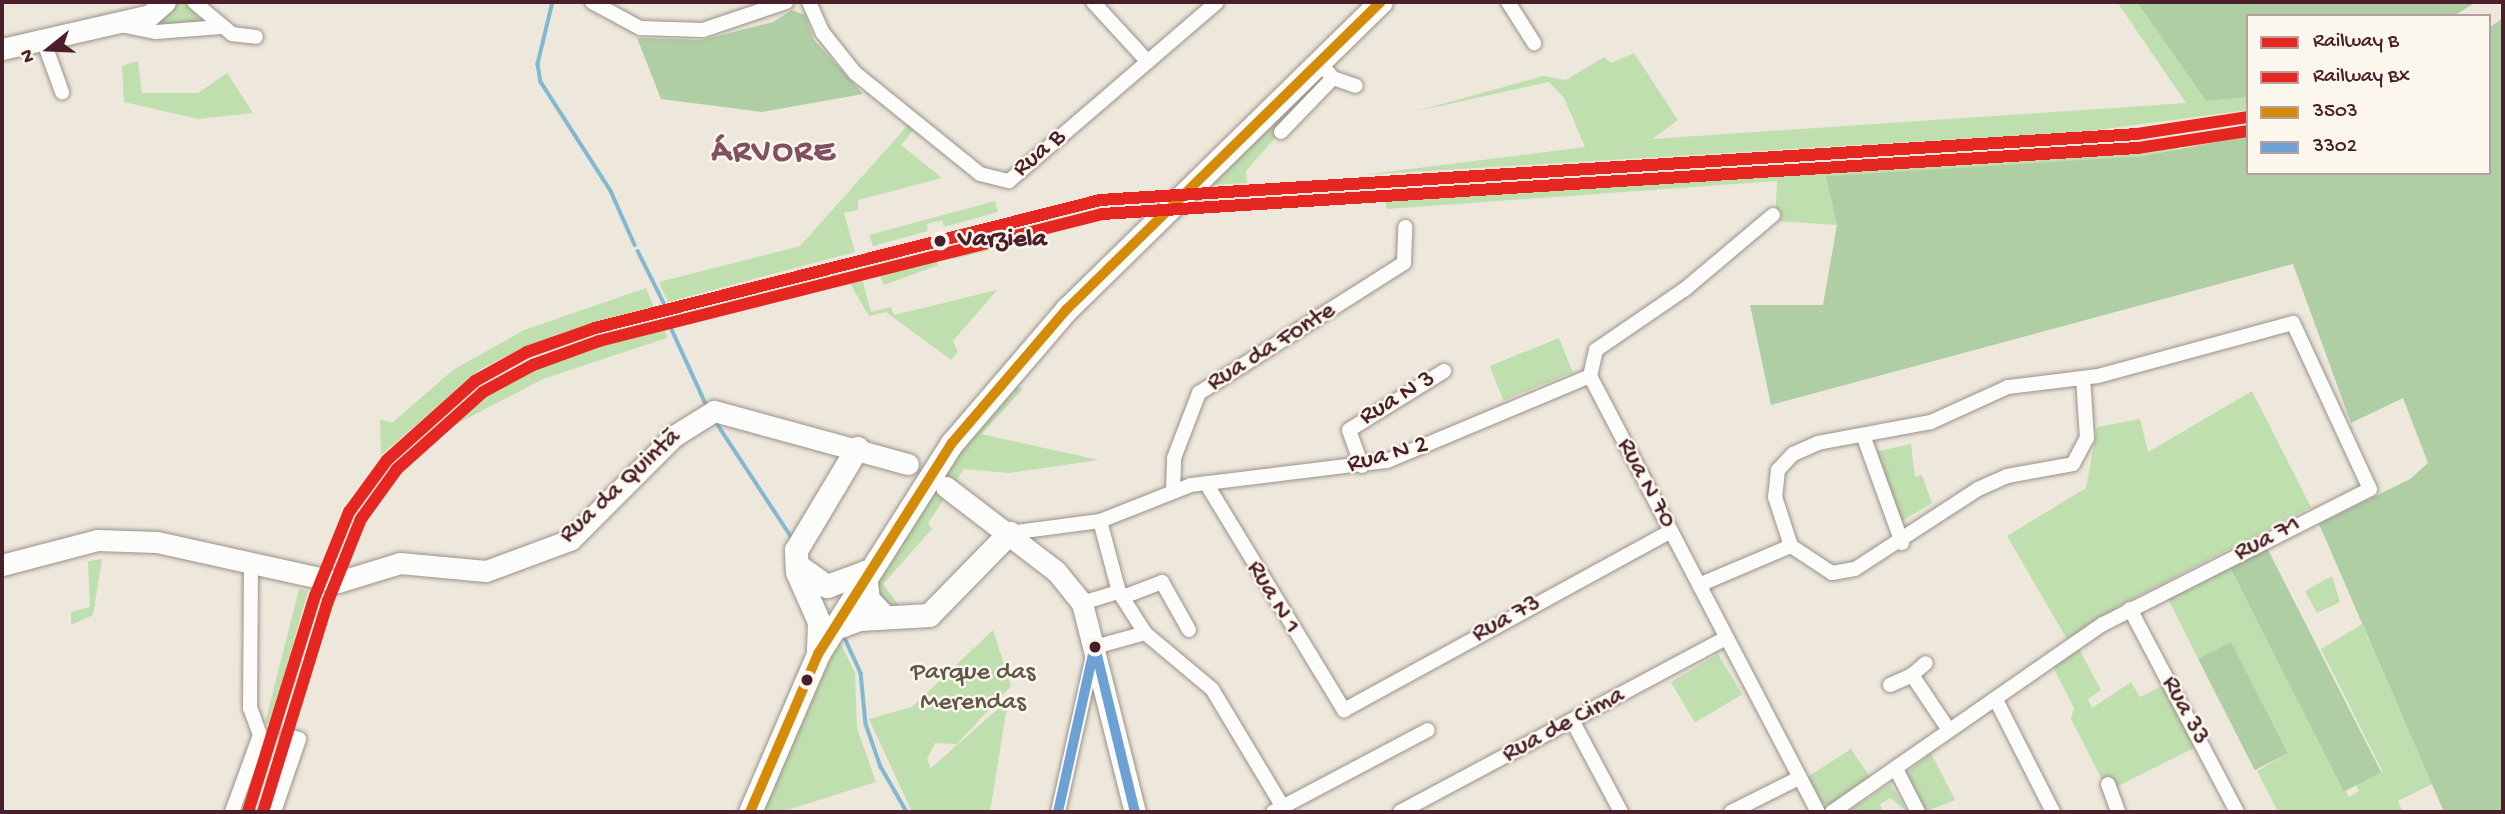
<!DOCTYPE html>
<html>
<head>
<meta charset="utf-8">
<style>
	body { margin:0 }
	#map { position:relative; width:2505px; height:814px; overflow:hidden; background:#ede8db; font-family:"Gochi Hand",sans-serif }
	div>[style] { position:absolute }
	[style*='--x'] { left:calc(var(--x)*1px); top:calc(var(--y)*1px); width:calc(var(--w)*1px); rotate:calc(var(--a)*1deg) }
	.green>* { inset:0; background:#c0dfaf; transform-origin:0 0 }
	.forest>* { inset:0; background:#afcea4; transform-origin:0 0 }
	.stream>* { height:3.5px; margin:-1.75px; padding:0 1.75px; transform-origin:1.75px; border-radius:1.75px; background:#82b8d2 }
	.roads { filter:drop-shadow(0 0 2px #9b918c) drop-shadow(0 0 2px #9b918c) }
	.street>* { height:14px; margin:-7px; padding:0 7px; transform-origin:7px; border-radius:7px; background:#fcfcfa }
	.secondary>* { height:21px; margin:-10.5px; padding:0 10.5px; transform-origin:10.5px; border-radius:10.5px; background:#fcfcfa }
	.primary>* { height:23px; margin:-11.5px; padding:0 11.5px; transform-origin:11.5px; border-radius:11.5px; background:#fcfcfa }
	.bus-1>* { height:10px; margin:-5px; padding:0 5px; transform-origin:5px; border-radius:5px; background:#d48b09 }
	.bus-2>* { height:10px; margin:-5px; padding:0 5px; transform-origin:5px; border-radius:5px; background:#6da1d3 }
	.rail-1>* { height:12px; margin:-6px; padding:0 6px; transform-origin:6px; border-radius:6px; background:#e62621 }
	.rail-2>* { height:12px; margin:-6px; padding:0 6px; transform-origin:6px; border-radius:6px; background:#e62621 }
	.dots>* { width:19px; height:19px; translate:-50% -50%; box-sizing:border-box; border:4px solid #fbf7ec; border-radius:50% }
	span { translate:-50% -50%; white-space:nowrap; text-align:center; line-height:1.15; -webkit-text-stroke:5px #fbf7ec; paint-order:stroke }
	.street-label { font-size:26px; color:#4a1f2b }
	.stop-label { font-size:26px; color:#4a1f2b; font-weight:700 }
	.left { translate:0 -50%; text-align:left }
	.park-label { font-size:26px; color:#625648 }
	.district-label { font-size:33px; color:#815062; font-weight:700; letter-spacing:2px }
	.frame { position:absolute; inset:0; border:4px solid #4a1f2b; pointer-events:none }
	.legend { position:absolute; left:2246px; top:14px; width:245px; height:161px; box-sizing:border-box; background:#fbf7ec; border:2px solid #b4a19f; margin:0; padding:9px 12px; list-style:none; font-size:21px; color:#4a1f2b }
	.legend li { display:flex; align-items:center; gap:14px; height:35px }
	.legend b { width:35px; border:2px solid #b4a19f }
	.north { position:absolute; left:14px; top:14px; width:70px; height:70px; -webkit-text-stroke:5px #fbf7ec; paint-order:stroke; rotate:252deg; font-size:19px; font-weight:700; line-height:28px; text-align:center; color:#4a1f2b }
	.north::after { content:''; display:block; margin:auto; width:24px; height:32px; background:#4a1f2b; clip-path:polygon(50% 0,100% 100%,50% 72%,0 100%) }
</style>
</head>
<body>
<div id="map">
	<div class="green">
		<div style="clip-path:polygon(176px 2px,187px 2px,203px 25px,150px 27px)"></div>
		<div style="clip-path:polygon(2117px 2px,2137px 2px,2206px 101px,2248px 97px,2248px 110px,2090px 131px,1362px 175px,1585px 147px,1564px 98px,1549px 82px,1413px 112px,1543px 76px,1566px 80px,1604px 57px,1611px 63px,1634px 53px,1678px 120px,1652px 139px,2186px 103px)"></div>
		<div style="clip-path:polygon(138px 61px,142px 93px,198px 93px,227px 73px,253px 113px,198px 119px,124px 102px,122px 66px)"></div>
		<div style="clip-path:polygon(1322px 75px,1323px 83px,1246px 171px,1247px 183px,1211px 185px)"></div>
		<div style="clip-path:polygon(909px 124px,915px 128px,901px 145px,942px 178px,858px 200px,858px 210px,844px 213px,855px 252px,668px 302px,659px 282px,800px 246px)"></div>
		<div style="clip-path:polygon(2172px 144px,2178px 149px,2143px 156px,1827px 176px,1837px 225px,1775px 221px,1777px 181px,1387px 209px,1385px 201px,1281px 203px)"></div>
		<div style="clip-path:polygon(995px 201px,998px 212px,944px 227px,942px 220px,927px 224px,928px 231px,873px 246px,869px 235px)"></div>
		<div style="left:1005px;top:234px;width:12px;height:56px;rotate:76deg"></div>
		<div style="left:934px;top:254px;width:12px;height:58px;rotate:70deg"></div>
		<div style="clip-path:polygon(861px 275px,871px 312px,891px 307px,894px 315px,997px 290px,953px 341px,958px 352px,951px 360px,886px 312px,869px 316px,847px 278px)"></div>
		<div style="clip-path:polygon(646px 288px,654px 307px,524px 347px,481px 369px,381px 455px,380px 419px,392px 423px,453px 370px,524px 330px)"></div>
		<div style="clip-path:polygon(663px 323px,667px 338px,543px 379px,422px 442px,508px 375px)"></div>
		<div style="left:1559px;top:338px;width:37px;height:75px;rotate:68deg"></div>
		<div style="clip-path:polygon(1017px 386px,1023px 389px,981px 434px,1099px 460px,1009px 473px,964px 469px,928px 523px,932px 529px,883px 584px,900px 607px,892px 607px,875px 595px,876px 573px,972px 432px)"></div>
		<div style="clip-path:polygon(2252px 391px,2311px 507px,2119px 606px,2068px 641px,2007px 536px,2086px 488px,2097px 427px,2140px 419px,2148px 452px)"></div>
		<div style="clip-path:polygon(1911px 444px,1915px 477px,1922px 475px,1932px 503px,1900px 522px,1875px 452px)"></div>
		<div style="clip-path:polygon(102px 559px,93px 615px,71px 625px,71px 612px,90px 607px,88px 561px)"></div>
		<div style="clip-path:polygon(2229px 567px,2349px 797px,2359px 791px,2356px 785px,2383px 772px,2321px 649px,2362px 624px,2432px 784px,2398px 801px,2403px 812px,2278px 812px,2257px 771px,2287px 754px,2231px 642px,2198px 659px,2168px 599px)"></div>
		<div style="clip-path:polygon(2332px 576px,2340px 602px,2317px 613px,2305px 591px)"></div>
		<div style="clip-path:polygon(299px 589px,308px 591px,270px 725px,265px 723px)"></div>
		<div style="clip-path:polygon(993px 630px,1011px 686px,957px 744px,935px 743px,927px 759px,931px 769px,922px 776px,1008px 700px,990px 812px,912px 812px,869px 719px,912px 707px)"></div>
		<div style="clip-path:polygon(839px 640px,855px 673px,857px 728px,876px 782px,781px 812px,761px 812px)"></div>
		<div style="clip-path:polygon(2079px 649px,2101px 690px,2088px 699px,2092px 708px,2131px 682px,2140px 697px,2164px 685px,2196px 747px,2108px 791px,2071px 719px,2074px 708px,2053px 667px)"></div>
		<div style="left:1718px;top:654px;width:47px;height:55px;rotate:59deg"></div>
		<div style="clip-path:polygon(1851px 749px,1870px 777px,1831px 805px,1819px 802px,1806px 778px)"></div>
		<div style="clip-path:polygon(1931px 753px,1955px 800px,1925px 812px,1905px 774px)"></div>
		<div style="clip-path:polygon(1890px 784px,1908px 812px,1890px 798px,1880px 804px,1883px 812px,1847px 812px)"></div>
	</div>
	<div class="forest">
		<div style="clip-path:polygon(2137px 2px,2476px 2px,2454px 16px,2248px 16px,2248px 97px,2206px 101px)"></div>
		<div style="clip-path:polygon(792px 10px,805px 15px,814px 40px,863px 94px,762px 112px,661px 99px,637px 38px,702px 40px,773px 22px)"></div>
		<div style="clip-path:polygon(2503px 18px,2503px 812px,2444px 812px,2319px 524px,2410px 479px,2428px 463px,2403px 398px,2351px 423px,2293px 264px,1771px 405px,1750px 305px,1823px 305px,1837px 225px,1826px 176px,2143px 156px,2248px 136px,2248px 173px,2489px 173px,2489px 28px)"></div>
		<div style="left:2267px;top:548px;width:252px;height:42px;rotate:63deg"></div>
		<div style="left:2231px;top:642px;width:125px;height:37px;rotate:63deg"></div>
	</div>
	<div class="stream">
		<div style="--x:553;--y:2;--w:64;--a:103.6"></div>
		<div style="--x:538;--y:64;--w:18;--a:81"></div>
		<div style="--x:541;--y:82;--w:130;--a:57.3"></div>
		<div style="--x:611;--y:191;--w:59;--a:66"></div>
		<div style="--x:638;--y:251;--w:58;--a:63.4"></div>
		<div style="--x:669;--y:323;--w:91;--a:65.4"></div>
		<div style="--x:716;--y:422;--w:136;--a:56.7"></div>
		<div style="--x:844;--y:636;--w:41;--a:65.3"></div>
		<div style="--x:861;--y:673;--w:51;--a:84.4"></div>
		<div style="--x:866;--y:724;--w:46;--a:70.8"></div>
		<div style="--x:881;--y:767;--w:52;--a:60"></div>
	</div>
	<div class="roads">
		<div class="street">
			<div style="--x:194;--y:2;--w:50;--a:40.1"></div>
			<div style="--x:232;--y:34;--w:24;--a:7"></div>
			<div style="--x:592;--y:2;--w:55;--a:28.4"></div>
			<div style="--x:640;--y:28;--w:63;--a:1.8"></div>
			<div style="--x:703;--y:30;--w:88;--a:-18.6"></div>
			<div style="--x:809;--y:2;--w:34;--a:66"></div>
			<div style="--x:823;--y:33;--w:51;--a:51.3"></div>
			<div style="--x:855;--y:73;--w:161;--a:38.9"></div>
			<div style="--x:980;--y:174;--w:30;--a:14"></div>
			<div style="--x:1009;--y:181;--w:274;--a:-40.7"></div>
			<div style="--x:1093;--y:2;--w:81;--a:47.5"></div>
			<div style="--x:1508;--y:2;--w:49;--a:57.6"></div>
			<div style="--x:115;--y:24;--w:42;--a:11"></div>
			<div style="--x:156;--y:32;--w:65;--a:-4.4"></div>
			<div style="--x:42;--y:37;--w:59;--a:70"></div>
			<div style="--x:1333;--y:78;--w:24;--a:19"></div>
			<div style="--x:1281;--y:132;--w:75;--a:-46.1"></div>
			<div style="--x:1333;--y:78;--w:21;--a:-131"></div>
			<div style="--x:1773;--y:215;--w:115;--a:139.9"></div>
			<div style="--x:1685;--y:289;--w:108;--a:145.6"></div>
			<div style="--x:1596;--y:350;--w:27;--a:103"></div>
			<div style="--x:1590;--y:376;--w:492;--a:62.4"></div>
			<div style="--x:1863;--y:435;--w:115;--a:70.1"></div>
			<div style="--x:1362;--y:466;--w:38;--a:-110"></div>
			<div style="--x:1349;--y:430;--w:112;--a:-31.8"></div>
			<div style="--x:1206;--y:483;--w:266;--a:58.7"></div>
			<div style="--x:1344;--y:710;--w:373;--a:-28.7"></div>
			<div style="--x:1173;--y:491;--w:33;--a:-88"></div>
			<div style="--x:1174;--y:458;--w:70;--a:-69"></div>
			<div style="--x:1199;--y:393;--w:243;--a:-32.4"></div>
			<div style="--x:1404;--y:263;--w:36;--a:-88"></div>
			<div style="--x:1100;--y:521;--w:73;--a:75"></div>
			<div style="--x:1009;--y:533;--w:92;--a:-7.5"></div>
			<div style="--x:1100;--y:521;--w:98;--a:-21.6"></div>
			<div style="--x:1191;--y:485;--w:197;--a:-7"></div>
			<div style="--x:1387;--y:461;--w:220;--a:-22.7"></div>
			<div style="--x:1699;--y:585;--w:100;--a:-23"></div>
			<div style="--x:1123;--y:597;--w:42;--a:-21"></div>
			<div style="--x:1162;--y:582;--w:55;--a:60.6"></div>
			<div style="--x:1082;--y:603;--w:39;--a:-17"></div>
			<div style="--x:1119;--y:592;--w:49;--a:57.6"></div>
			<div style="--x:1145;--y:633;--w:87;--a:39.9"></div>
			<div style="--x:1212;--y:689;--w:144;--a:59"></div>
			<div style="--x:2130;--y:609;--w:229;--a:62.2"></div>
			<div style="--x:1912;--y:675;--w:18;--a:-41"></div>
			<div style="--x:1890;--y:685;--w:24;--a:-24"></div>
			<div style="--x:1912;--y:675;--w:66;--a:56.1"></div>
			<div style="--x:1996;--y:700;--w:126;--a:63"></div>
			<div style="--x:1573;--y:722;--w:102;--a:61.9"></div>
			<div style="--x:1896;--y:769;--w:48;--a:62.9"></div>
			<div style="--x:2108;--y:784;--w:30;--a:70"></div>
			<div style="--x:232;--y:812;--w:82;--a:-70"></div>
			<div style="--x:260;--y:735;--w:29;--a:-110"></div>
			<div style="--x:250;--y:708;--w:145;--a:-89.6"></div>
			<div style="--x:274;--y:812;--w:77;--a:-71.1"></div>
			<div style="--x:299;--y:739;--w:12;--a:-166"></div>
			<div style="--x:1058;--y:812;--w:169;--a:-77.4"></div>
			<div style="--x:1095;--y:647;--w:52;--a:-15.6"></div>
			<div style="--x:1273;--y:812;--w:175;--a:-27.9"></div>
			<div style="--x:1400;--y:812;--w:370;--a:-28.1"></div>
			<div style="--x:1731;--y:812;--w:76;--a:-26.6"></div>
			<div style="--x:1832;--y:812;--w:330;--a:-34.8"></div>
			<div style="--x:2103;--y:624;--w:299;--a:-26.8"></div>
			<div style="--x:2370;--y:489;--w:183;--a:-114.9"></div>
			<div style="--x:2293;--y:323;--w:202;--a:164.8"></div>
			<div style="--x:2098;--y:376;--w:91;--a:173"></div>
			<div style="--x:2008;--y:387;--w:85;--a:155.6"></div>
			<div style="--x:1931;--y:422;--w:115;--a:169.5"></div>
			<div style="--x:1818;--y:443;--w:27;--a:156"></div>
			<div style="--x:1793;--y:454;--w:22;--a:133"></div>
			<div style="--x:1778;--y:470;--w:27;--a:96"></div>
			<div style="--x:1775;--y:497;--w:52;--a:71.9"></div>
			<div style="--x:1791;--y:546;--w:49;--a:33.4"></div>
			<div style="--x:1832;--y:573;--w:23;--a:-10"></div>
			<div style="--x:1855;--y:569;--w:147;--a:-33"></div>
			<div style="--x:1978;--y:489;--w:32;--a:-24"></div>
			<div style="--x:2007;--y:476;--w:67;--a:-10.3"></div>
			<div style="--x:2073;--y:464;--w:30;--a:-62"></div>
			<div style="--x:2087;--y:438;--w:60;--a:-93.8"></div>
		</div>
		<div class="secondary">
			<div style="--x:2;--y:49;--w:152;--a:-12.9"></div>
			<div style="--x:150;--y:15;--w:20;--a:-41"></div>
			<div style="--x:946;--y:487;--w:138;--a:37.4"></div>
			<div style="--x:1056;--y:571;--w:41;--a:50.9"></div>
			<div style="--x:1082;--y:603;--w:216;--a:75.8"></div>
			<div style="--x:2;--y:565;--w:98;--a:-14.7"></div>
			<div style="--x:97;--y:540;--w:60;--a:1.9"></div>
			<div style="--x:157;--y:542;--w:185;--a:12.5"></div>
			<div style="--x:338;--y:582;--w:65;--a:-17"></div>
			<div style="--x:400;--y:563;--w:86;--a:5.3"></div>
			<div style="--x:486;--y:571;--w:90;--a:-20.3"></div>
			<div style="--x:570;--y:540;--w:147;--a:-45"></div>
			<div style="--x:674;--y:436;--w:47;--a:-32"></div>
			<div style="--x:714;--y:411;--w:201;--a:15.3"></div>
		</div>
		<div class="primary">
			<div style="--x:798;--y:566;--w:35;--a:35"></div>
			<div style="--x:827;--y:586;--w:40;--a:-20.2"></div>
			<div style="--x:865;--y:572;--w:27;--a:84"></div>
			<div style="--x:868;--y:599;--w:25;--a:47"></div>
			<div style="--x:832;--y:629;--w:30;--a:-20"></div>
			<div style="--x:860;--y:619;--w:69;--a:-3.3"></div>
			<div style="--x:929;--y:615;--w:115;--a:-45.7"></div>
			<div style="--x:818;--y:650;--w:28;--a:-88"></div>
			<div style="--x:819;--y:622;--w:55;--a:-113.7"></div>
			<div style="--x:797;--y:572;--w:22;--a:-93"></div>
			<div style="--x:796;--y:550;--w:119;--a:-59.1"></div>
			<div style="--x:750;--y:812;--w:172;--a:-66.7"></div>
			<div style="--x:818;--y:654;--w:250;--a:-57.6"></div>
			<div style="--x:952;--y:443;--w:177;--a:-49.4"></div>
			<div style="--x:1067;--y:309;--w:439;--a:-44.4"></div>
		</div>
	</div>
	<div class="bus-1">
		<div style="--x:750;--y:812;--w:172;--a:-66.7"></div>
		<div style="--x:818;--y:654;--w:250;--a:-57.6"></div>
		<div style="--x:952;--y:443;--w:177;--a:-49.4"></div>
		<div style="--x:1067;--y:309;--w:439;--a:-44.4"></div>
	</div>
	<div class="bus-2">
		<div style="--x:1095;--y:647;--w:170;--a:76.4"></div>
		<div style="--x:1058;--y:812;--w:166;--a:-77.5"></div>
	</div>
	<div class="rail-1">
		<div style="--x:248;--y:812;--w:226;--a:-72.8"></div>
		<div style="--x:315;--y:596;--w:91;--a:-68"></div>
		<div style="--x:349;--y:512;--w:64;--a:-53.8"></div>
		<div style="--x:387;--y:460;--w:118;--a:-41.9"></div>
		<div style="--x:475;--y:381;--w:60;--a:-29.1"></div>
		<div style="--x:527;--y:352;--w:72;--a:-19.4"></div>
		<div style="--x:595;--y:328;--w:521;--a:-14.22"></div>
		<div style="--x:1100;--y:200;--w:1039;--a:-3.64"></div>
		<div style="--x:2137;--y:134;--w:112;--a:-8.7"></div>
	</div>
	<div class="rail-2">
		<div style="--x:263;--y:812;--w:221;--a:-72.9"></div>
		<div style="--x:328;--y:601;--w:88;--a:-68.1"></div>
		<div style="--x:361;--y:519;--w:62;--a:-54.2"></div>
		<div style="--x:397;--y:469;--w:115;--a:-41.8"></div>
		<div style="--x:483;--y:392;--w:57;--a:-28.4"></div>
		<div style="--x:533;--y:365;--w:70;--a:-20"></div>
		<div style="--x:599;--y:341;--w:519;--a:-14.17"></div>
		<div style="--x:1102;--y:214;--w:1038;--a:-3.65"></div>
		<div style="--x:2138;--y:148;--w:111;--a:-8.8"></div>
	</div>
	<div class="dots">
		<div style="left:940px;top:241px;background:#4a1f2b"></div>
		<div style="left:1095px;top:647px;background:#4a1f2b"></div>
		<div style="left:807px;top:680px;background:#4a1f2b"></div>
	</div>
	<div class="street-label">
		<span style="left:1040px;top:154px;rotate:-40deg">Rua B</span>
		<span style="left:1272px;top:348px;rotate:-32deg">Rua da Fonte</span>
		<span style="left:1398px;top:399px;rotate:-31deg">Rua N 3</span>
		<span style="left:1388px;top:456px;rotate:-15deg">Rua N 2</span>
		<span style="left:1645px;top:484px;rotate:62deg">Rua N 70</span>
		<span style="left:621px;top:487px;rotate:-43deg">Rua da Quintã</span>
		<span style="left:2268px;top:540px;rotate:-27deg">Rua 71</span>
		<span style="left:1272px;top:598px;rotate:59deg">Rua N 1</span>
		<span style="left:1507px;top:620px;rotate:-28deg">Rua 73</span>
		<span style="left:2184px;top:711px;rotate:62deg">Rua 33</span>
		<span style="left:1564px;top:726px;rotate:-28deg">Rua de Cima</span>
	</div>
	<div class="stop-label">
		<span class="left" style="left:958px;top:241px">Varziela</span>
	</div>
	<div class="park-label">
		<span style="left:973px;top:689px">Parque das<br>Merendas</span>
	</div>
	<div class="district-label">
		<span style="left:774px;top:154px">ÁRVORE</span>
	</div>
	<div class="frame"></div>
	<ul class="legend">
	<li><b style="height:9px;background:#e62621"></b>Railway B</li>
	<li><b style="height:9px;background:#e62621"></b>Railway Bx</li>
	<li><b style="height:9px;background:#d48b09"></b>3503</li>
	<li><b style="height:9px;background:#6da1d3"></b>3302</li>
	</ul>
	<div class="north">N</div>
</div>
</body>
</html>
